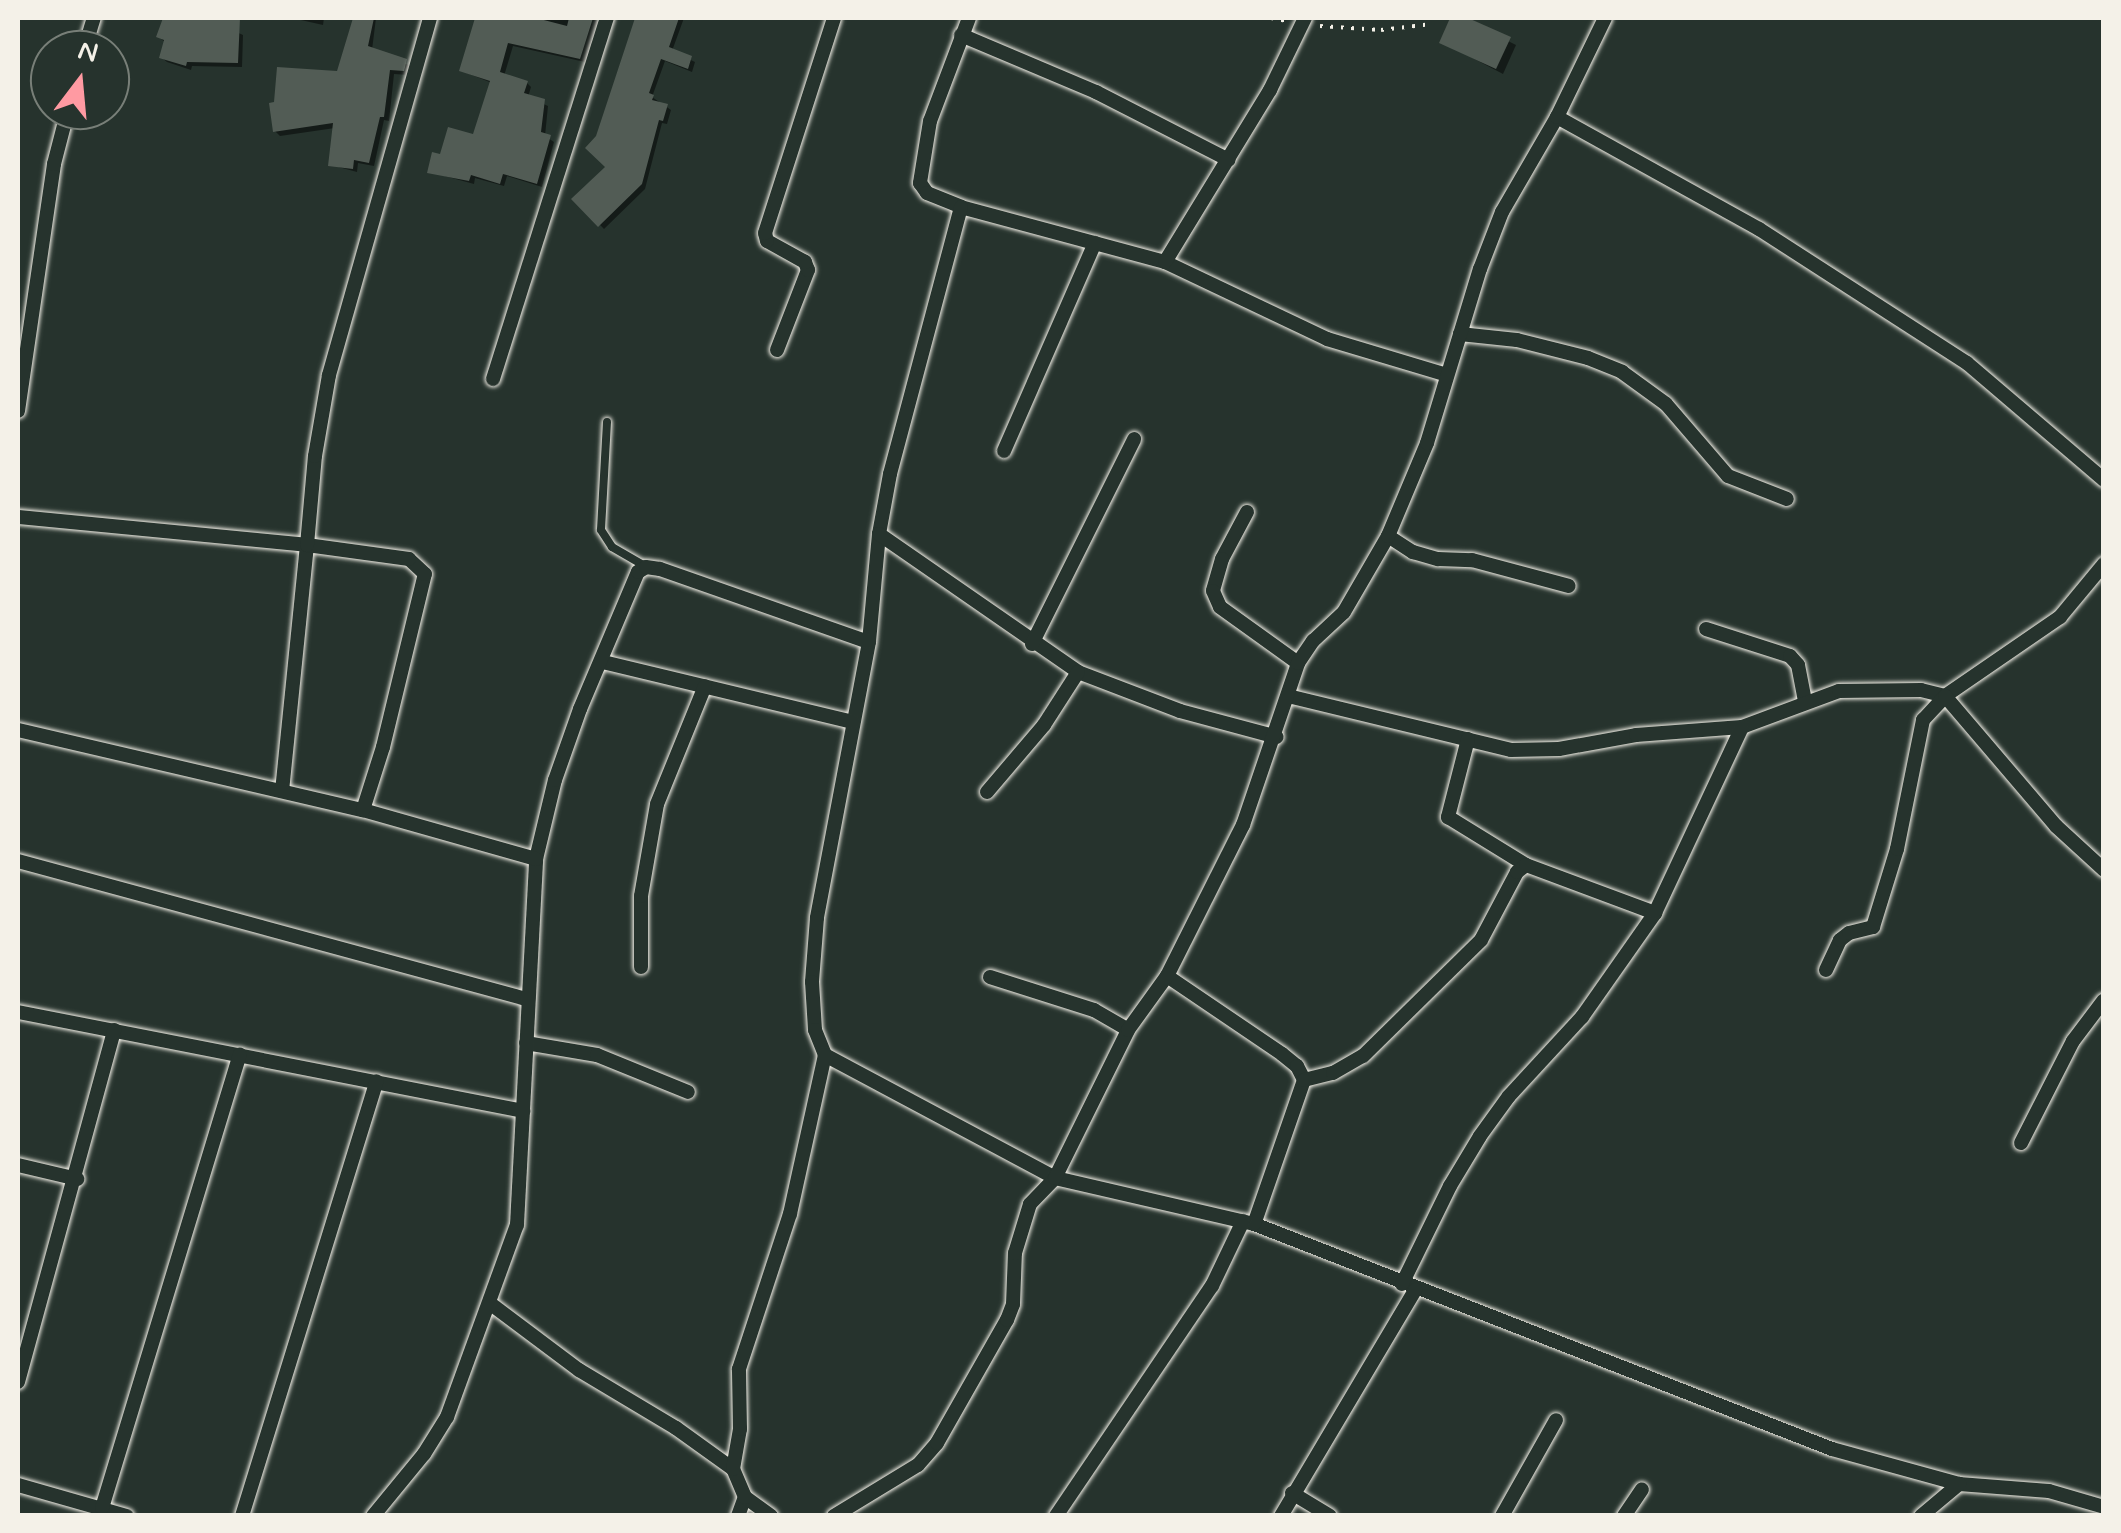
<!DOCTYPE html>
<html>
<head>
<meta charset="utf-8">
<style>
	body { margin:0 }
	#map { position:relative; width:2121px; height:1533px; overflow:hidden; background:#26332d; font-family:Mynerve,sans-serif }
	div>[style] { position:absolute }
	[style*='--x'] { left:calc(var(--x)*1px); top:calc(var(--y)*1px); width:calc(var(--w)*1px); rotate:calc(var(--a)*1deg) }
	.shadow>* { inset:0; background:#0007 }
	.building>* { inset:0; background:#525c55 }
	.path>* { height:4px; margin-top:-2px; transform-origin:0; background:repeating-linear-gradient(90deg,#f4f1e8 0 2.5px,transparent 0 10.5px) }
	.roads { filter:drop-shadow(0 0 2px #f4f1e8) drop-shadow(0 0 2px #f4f1e8) }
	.service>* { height:8px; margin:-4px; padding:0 4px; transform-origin:4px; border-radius:4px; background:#26332d }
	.minor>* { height:14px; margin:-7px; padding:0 7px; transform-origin:7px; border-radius:7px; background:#26332d }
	span { translate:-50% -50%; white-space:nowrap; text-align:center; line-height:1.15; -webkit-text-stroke:8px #26332d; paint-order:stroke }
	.frame { position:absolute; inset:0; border:20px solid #f4f1e8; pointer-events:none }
	.north { position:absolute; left:30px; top:30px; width:100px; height:100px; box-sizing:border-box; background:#26332d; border:2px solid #787f78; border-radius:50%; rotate:16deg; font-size:28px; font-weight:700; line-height:40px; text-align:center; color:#f4f1e8 }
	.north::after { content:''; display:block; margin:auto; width:35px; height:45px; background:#ff9aa2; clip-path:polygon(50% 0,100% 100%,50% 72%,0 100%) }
</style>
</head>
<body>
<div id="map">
	<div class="shadow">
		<div style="clip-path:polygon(152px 18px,233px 18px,232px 30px,243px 35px,242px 67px,192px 66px,191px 70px,167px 62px,161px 57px,166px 43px,159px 37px,165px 20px)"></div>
		<div style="clip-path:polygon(292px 18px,324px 18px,323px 25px)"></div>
		<div style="clip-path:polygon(356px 18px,376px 18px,372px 50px,411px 66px,409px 75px,394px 74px,389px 121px,384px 120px,374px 166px,358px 163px,357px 172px,331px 165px,335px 128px,280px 136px,275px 131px,339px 74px)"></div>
		<div style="clip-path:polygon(469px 18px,599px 18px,585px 62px,513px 46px,504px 76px,527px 83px,531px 87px,528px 97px,548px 106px,545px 136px,554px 142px,542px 187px,507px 176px,504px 186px,475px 178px,474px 184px,430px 172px,442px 156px,475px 137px,492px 83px,462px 71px,477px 21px)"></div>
		<div style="clip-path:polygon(638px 18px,684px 18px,672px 51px,695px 62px,692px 72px,665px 61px,652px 97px,671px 110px,667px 124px,662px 123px,645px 189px,604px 229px,575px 199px,608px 167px,599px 138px)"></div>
		<div style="clip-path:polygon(1453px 18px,1462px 18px,1516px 45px,1503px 74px,1442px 42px)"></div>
	</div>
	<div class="building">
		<div style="clip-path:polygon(163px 18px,240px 18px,238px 63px,187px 62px,186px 66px,159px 58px,164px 40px,156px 37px)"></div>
		<div style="clip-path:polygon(353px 18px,374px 18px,368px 46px,407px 59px,404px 71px,390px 70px,384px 117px,380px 117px,369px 163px,354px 160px,353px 169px,328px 166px,333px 123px,273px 132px,269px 103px,274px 102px,277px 67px,337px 71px)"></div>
		<div style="clip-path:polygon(475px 18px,536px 18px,567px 26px,569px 18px,593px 18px,580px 59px,508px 43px,500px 72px,528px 81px,524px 93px,545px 99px,541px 132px,551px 135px,537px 184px,503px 174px,500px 184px,471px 175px,469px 181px,427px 173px,432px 152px,440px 154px,448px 127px,473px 134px,490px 81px,459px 71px)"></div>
		<div style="clip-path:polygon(635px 18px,679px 18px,669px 47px,692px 56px,688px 69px,661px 59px,649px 93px,654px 95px,652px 100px,668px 104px,663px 121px,659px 120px,642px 184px,598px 227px,571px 199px,605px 167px,585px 148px,596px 136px)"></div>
		<div style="clip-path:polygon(1450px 18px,1468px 18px,1511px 37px,1496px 69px,1439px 43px)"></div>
	</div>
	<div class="path">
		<div style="--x:1271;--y:18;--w:15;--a:11"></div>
		<div style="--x:1320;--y:26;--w:61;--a:3.8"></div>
		<div style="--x:1381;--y:30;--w:51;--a:-6.7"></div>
	</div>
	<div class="roads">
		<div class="service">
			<div style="--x:607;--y:422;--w:108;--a:93.2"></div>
			<div style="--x:601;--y:530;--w:20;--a:57"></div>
			<div style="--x:612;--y:547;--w:39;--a:30"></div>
		</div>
		<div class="minor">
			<div style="--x:969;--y:18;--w:110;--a:110.7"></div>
			<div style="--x:930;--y:121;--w:63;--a:99.2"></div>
			<div style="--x:920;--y:183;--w:12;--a:55"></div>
			<div style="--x:927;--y:193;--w:37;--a:22"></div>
			<div style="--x:961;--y:207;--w:211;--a:15.1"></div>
			<div style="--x:1165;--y:262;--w:179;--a:25.4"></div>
			<div style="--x:1327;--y:339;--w:125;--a:16.7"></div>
			<div style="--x:961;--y:35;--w:147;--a:22.9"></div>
			<div style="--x:1096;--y:92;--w:149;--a:27.1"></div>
			<div style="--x:84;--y:50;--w:34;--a:-73"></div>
			<div style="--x:1557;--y:117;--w:231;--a:29"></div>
			<div style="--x:1759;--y:229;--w:247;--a:32.8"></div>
			<div style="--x:1967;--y:363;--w:180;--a:40.5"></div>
			<div style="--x:961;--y:207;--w:276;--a:104.9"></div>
			<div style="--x:890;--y:474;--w:61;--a:100.4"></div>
			<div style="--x:879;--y:534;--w:108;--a:95.3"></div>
			<div style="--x:869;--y:642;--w:281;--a:100.7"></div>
			<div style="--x:817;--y:918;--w:64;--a:94.5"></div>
			<div style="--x:812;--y:982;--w:48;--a:86.4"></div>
			<div style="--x:815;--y:1030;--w:27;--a:68"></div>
			<div style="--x:825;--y:1055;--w:261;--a:28.1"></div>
			<div style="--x:1055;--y:1178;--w:204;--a:13"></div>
			<div style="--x:1254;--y:1224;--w:620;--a:21.27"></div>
			<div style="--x:1832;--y:1449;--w:132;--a:15.4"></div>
			<div style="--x:1959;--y:1484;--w:90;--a:4.4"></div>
			<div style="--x:2049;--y:1491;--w:57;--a:16.2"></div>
			<div style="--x:1165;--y:262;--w:202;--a:-58.6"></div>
			<div style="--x:1270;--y:90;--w:80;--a:-64.1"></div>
			<div style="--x:1460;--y:334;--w:57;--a:6"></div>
			<div style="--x:1517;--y:340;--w:73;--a:14.2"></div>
			<div style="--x:1588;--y:358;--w:37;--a:22"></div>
			<div style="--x:1622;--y:372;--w:54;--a:36"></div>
			<div style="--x:1666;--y:404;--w:95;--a:49.3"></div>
			<div style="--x:1728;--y:476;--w:63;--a:21.3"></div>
			<div style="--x:777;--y:350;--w:86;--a:-68.8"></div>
			<div style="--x:808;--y:270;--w:9;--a:-111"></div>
			<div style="--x:805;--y:262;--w:43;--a:-151.1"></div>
			<div style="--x:767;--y:241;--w:8;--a:-104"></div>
			<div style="--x:765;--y:233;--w:226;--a:-72.2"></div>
			<div style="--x:493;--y:379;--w:379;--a:-72.5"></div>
			<div style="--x:18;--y:411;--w:250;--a:-81.7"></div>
			<div style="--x:54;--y:164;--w:56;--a:-75.5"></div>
			<div style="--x:1004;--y:451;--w:227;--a:-66.4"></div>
			<div style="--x:1247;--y:512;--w:53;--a:118"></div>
			<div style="--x:1222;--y:559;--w:33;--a:106"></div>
			<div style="--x:1213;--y:591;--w:17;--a:66"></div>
			<div style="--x:1220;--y:607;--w:96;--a:35.7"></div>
			<div style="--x:18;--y:517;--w:290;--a:5.5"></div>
			<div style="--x:307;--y:545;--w:247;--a:95.8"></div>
			<div style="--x:879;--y:534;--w:242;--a:34.7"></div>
			<div style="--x:1078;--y:672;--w:109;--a:20.9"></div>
			<div style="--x:1180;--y:711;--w:100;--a:15"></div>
			<div style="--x:1388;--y:536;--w:30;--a:33"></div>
			<div style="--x:1413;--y:552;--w:26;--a:16"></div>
			<div style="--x:1438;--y:559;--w:34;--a:2"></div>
			<div style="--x:1472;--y:560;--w:100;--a:15"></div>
			<div style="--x:1706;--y:629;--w:88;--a:17.8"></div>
			<div style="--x:1790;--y:656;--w:12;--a:48"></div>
			<div style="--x:1798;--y:665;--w:36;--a:79"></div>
			<div style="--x:1032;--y:644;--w:229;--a:-63.5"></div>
			<div style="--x:603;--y:662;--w:257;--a:13.5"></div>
			<div style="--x:1288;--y:696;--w:229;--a:13.6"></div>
			<div style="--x:1511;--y:750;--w:48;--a:-1.2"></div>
			<div style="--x:1559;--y:749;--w:78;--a:-10.3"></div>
			<div style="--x:1636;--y:735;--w:106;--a:-4.3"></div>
			<div style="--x:1742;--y:727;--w:103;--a:-20.4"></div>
			<div style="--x:1839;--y:691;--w:82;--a:-0.7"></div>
			<div style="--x:1921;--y:690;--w:25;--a:14"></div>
			<div style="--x:1945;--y:696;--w:140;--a:-34.5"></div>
			<div style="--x:2060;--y:617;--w:69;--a:-50.3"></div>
			<div style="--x:18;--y:730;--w:354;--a:13.1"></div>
			<div style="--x:1468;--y:739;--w:81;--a:104.4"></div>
			<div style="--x:1448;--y:817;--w:92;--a:31.6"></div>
			<div style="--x:987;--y:792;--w:88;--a:-49.6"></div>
			<div style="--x:1044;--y:725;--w:63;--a:-57.3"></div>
			<div style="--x:536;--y:859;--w:81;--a:-76.5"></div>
			<div style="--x:555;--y:780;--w:75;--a:-70.6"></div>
			<div style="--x:580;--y:709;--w:149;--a:-67.1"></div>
			<div style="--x:638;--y:572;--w:9;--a:-32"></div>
			<div style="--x:646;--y:567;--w:14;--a:8"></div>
			<div style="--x:660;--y:569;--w:221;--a:19.3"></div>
			<div style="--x:18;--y:861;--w:526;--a:15.2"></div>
			<div style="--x:641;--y:967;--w:71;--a:-90"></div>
			<div style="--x:641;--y:896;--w:93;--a:-80.1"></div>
			<div style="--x:657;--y:804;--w:127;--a:-67.9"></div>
			<div style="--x:1826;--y:970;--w:33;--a:-65"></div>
			<div style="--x:1840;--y:940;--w:11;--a:-38"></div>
			<div style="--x:1849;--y:933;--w:25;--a:-14"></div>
			<div style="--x:1873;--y:927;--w:82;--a:-72.9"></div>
			<div style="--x:1897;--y:849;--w:132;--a:-78.6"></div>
			<div style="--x:1923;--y:720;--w:33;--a:-47"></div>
			<div style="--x:1945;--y:696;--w:171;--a:49.5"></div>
			<div style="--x:2056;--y:826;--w:65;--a:42.5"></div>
			<div style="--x:1167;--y:976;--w:139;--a:34.1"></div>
			<div style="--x:1282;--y:1054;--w:19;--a:39"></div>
			<div style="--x:1297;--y:1066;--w:16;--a:63"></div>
			<div style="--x:1304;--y:1080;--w:152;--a:109.1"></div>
			<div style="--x:990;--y:977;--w:109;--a:17.6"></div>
			<div style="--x:1094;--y:1010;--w:39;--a:30"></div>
			<div style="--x:18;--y:1012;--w:515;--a:11.09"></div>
			<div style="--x:526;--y:1043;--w:72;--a:9.6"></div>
			<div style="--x:597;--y:1055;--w:98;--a:22.1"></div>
			<div style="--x:1304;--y:1080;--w:30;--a:-14"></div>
			<div style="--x:1333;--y:1073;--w:34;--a:-30"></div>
			<div style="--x:1363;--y:1056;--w:165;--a:-44.5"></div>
			<div style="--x:1481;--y:940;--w:77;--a:-62.1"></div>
			<div style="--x:1517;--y:872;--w:11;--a:-38"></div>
			<div style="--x:1526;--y:865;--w:138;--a:20.4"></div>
			<div style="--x:2021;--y:1143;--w:114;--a:-63"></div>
			<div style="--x:2073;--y:1041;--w:51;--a:-52.9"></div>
			<div style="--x:18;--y:1165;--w:61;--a:13.3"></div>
			<div style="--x:1402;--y:1284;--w:109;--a:-63.9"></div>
			<div style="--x:1450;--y:1186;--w:58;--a:-59"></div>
			<div style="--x:1480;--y:1136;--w:49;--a:-54.1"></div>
			<div style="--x:1509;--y:1096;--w:108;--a:-47.3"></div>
			<div style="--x:1582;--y:1017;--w:127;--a:-54.9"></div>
			<div style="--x:1655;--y:913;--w:205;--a:-64.9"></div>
			<div style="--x:491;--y:1304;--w:110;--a:36.9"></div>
			<div style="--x:579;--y:1370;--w:113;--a:30.9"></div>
			<div style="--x:676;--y:1428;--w:70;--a:35.7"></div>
			<div style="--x:18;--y:1382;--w:365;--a:-74.7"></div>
			<div style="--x:18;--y:1485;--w:113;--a:15.9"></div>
			<div style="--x:1292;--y:1493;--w:44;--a:31.2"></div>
			<div style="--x:102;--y:1508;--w:474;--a:-73.1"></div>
			<div style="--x:242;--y:1516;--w:455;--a:-72.8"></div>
			<div style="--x:373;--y:1516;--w:80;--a:-50.6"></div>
			<div style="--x:424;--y:1454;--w:44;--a:-58.1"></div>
			<div style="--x:447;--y:1417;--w:204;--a:-70"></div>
			<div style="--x:517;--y:1225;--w:366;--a:-87"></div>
			<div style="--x:536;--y:859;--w:180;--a:-164.2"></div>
			<div style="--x:363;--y:810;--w:66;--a:-72.4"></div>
			<div style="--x:383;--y:747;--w:178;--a:-76.4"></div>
			<div style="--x:425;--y:574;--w:22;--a:-137"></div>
			<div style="--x:409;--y:559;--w:103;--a:-172.2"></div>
			<div style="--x:307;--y:545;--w:89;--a:-84.9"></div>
			<div style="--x:315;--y:456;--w:82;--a:-80.2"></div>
			<div style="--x:329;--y:375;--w:371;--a:-74.2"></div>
			<div style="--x:738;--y:1516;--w:20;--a:-70"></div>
			<div style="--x:771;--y:1516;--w:32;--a:-144"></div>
			<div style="--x:745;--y:1497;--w:30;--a:-113"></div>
			<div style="--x:733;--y:1469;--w:41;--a:-80.1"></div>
			<div style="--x:740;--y:1429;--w:60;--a:-91"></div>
			<div style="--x:739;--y:1369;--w:163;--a:-71.8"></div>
			<div style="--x:790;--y:1214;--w:163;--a:-77.6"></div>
			<div style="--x:834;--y:1516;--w:98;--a:-31.3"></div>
			<div style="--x:918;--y:1465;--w:29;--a:-49"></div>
			<div style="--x:937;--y:1443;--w:142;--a:-60.4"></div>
			<div style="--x:1007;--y:1320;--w:17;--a:-69"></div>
			<div style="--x:1013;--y:1304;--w:51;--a:-87.8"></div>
			<div style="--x:1015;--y:1253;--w:51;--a:-73"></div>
			<div style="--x:1030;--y:1204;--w:36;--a:-46"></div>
			<div style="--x:1055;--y:1178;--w:165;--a:-63.7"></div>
			<div style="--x:1128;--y:1030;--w:67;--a:-54.2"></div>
			<div style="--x:1167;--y:976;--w:169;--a:-63.3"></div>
			<div style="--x:1243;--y:825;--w:171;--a:-71.2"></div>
			<div style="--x:1298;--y:663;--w:27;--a:-56"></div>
			<div style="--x:1313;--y:641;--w:42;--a:-43.1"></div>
			<div style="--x:1344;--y:612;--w:88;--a:-59.9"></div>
			<div style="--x:1388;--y:536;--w:101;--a:-67.2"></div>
			<div style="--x:1427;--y:443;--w:182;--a:-73.1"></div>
			<div style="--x:1480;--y:269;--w:61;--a:-68.9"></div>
			<div style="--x:1502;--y:212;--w:110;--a:-59.9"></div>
			<div style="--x:1557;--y:117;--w:110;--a:-64.1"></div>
			<div style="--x:1056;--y:1516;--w:278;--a:-55.9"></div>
			<div style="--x:1212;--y:1286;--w:72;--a:-64.5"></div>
			<div style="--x:1281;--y:1516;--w:263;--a:-59.3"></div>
			<div style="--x:1502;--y:1516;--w:110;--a:-60.6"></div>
			<div style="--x:1624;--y:1516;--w:32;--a:-56"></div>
			<div style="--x:1921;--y:1516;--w:50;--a:-40.1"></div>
		</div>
	</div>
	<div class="frame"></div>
	<div class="north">N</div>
</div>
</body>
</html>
